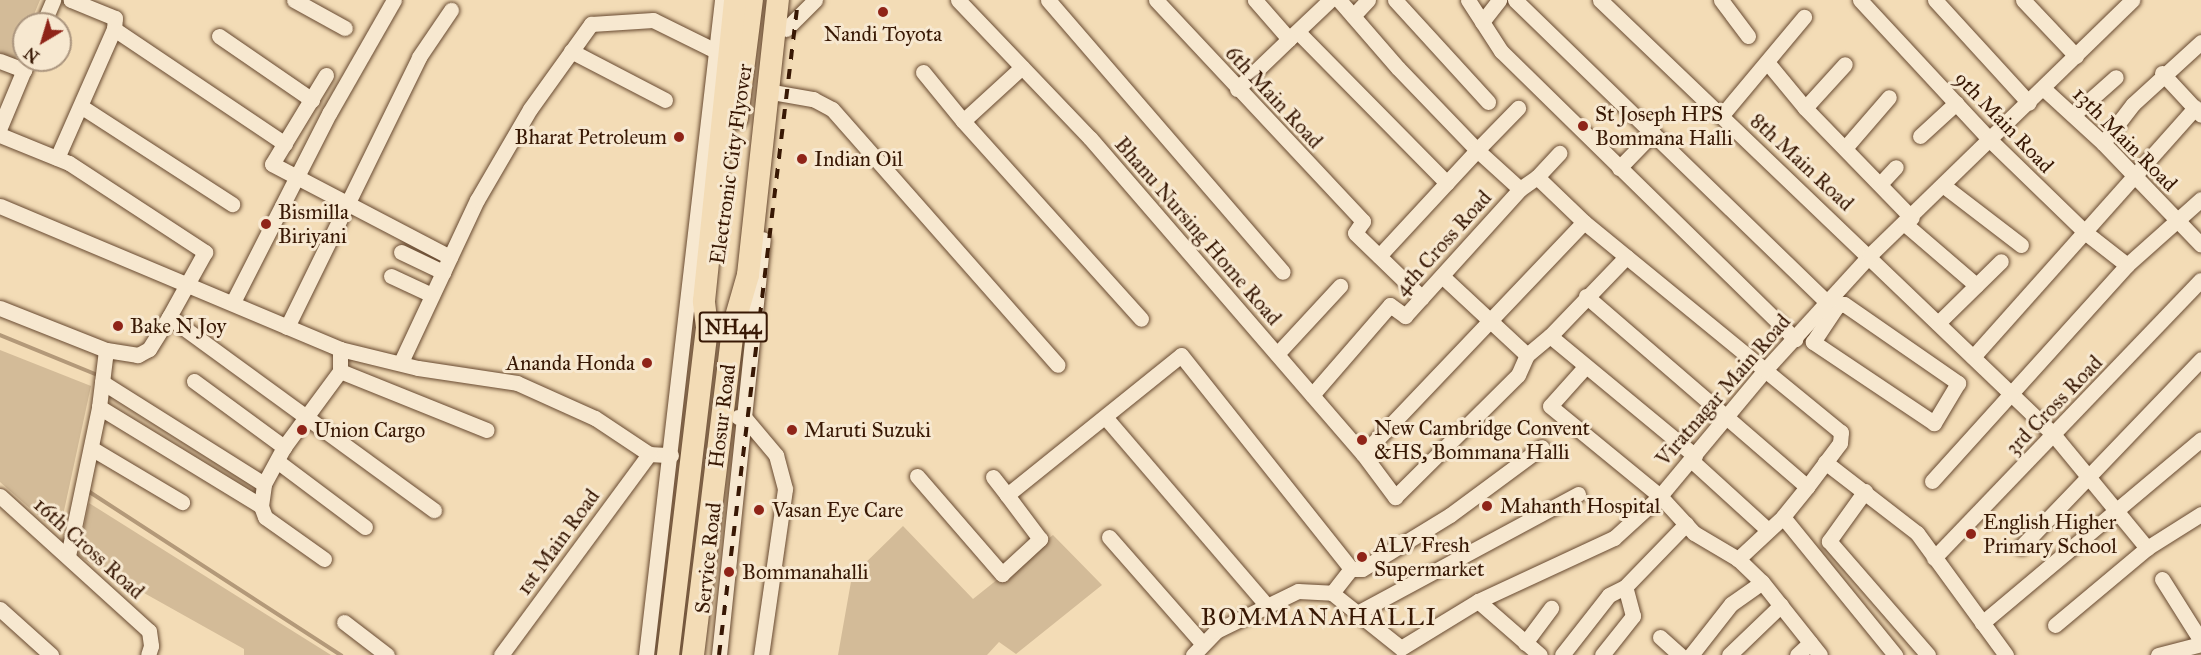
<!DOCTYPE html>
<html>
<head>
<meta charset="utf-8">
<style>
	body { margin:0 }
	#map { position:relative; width:2201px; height:655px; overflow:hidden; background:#f3dcb6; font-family:"IM FELL Great Primer",serif }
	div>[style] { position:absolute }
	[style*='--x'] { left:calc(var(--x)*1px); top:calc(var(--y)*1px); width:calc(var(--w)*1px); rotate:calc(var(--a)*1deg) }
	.green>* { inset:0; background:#d3bb98 }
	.stream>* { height:4px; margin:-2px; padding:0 2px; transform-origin:2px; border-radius:2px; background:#b39979 }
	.roads { filter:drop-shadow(0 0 2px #674930) drop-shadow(0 0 2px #674930) }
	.minor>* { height:15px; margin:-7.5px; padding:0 7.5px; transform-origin:7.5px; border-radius:7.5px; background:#f7e8d0 }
	.highway>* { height:22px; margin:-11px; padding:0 11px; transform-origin:11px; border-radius:11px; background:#f3dcb6 }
	.rail>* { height:4px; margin-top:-2px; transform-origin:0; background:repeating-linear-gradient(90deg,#381804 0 10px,transparent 0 20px) }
	.dots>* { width:16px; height:16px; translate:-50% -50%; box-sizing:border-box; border:3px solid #f7e8d0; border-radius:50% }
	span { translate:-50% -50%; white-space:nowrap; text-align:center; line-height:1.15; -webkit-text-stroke:6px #f7e8d0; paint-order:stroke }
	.shield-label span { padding:2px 4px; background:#f7e8d0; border:2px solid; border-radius:4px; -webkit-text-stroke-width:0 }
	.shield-label { font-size:20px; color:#381804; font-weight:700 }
	.poi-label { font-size:21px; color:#381804 }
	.left { translate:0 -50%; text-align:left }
	.right { translate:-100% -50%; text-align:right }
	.street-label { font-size:21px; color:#381804 }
	.quarter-label { font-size:24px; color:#381804; letter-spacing:1.5px }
	.north { position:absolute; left:12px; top:12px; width:60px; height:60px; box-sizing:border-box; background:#f7e8d0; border:2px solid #ab957e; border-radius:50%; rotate:218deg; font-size:16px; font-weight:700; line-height:24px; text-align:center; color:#381804 }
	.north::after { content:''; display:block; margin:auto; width:21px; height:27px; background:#8f2418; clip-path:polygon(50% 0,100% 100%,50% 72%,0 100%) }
</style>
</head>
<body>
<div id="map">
	<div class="green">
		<div style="clip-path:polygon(0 0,40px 0,30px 24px,24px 24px,24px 38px,15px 59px,0 53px)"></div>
		<div style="clip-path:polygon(0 350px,91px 386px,59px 534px,0 482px)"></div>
		<div style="clip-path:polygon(89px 503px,331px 655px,244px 655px,244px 649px,78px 556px)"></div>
		<div style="clip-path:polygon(903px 526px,973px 599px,1053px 535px,1102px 585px,1016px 654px,999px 642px,987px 655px,838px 655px,852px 576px)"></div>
	</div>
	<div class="stream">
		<div style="--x:0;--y:335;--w:108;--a:22.3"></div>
		<div style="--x:88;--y:491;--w:302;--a:33"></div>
	</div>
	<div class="roads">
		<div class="minor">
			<div style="--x:294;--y:0;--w:58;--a:28.8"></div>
			<div style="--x:958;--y:0;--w:191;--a:46.3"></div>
			<div style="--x:1090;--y:138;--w:418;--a:49.2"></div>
			<div style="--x:1363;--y:454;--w:54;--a:53.3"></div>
			<div style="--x:1395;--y:497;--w:173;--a:-44.8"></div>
			<div style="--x:1518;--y:375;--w:22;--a:-66"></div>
			<div style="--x:1048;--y:0;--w:359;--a:49.2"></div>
			<div style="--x:1156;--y:0;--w:303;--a:46.9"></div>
			<div style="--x:1363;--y:221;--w:14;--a:124"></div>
			<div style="--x:1355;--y:233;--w:93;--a:44.1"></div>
			<div style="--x:1339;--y:0;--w:90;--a:49.1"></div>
			<div style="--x:1398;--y:68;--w:114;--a:46.1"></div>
			<div style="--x:1477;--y:150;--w:59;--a:-45.7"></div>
			<div style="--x:1395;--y:0;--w:138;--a:47.6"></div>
			<div style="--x:1468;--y:0;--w:61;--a:57.1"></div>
			<div style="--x:1501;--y:51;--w:412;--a:44.4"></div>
			<div style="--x:1515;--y:0;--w:436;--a:44.1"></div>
			<div style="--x:1600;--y:0;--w:627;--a:43.77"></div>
			<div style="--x:2053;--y:434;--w:148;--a:50.5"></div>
			<div style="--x:1721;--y:0;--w:45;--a:53.1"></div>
			<div style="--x:1860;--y:0;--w:192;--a:47.1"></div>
			<div style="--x:1991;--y:141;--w:132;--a:44.1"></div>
			<div style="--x:2086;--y:233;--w:52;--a:38"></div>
			<div style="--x:1935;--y:0;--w:139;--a:47.6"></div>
			<div style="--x:2023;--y:0;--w:77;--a:46.6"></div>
			<div style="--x:1353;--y:16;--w:22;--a:-47"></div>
			<div style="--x:1482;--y:22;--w:28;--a:-52"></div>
			<div style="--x:43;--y:24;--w:26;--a:-67"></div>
			<div style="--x:114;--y:29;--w:206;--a:33.9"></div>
			<div style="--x:786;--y:29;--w:41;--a:-45"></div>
			<div style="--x:1298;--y:32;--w:212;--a:45.4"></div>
			<div style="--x:219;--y:36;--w:113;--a:34.5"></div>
			<div style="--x:1291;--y:37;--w:54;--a:-43.5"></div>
			<div style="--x:571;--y:51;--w:106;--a:27.5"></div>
			<div style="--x:0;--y:61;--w:26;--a:21"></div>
			<div style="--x:1767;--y:62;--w:60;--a:50.4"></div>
			<div style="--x:1805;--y:108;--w:153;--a:45.8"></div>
			<div style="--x:923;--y:72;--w:63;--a:50.8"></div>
			<div style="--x:963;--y:121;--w:266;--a:48"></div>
			<div style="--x:2162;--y:73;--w:57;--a:47.1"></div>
			<div style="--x:326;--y:75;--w:104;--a:121.2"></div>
			<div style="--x:272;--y:164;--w:201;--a:27.6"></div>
			<div style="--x:1237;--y:89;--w:72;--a:-43.9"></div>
			<div style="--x:1289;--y:39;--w:52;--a:-131.1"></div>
			<div style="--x:2044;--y:89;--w:80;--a:42.5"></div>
			<div style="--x:2103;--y:143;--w:141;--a:46.1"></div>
			<div style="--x:778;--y:93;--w:36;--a:10"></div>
			<div style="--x:813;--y:99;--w:21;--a:28"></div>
			<div style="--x:832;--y:109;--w:341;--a:48.6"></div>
			<div style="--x:82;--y:107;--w:179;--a:32.9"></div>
			<div style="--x:1805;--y:108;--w:59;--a:-47.7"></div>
			<div style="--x:1722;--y:115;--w:128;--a:-50.1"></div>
			<div style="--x:2073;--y:115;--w:57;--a:-41.5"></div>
			<div style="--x:963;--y:121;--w:80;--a:-42.5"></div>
			<div style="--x:0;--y:127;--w:73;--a:-67.3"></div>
			<div style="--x:0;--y:135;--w:74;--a:22.1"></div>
			<div style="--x:69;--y:163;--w:163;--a:33.2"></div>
			<div style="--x:205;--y:252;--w:74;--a:119"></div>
			<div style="--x:169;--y:317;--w:38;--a:122"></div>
			<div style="--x:149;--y:349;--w:13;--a:151"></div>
			<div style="--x:138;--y:355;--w:32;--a:-171"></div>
			<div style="--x:106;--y:350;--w:114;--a:-158.4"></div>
			<div style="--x:1920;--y:136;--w:49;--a:-42.5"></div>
			<div style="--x:2103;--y:143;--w:49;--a:-52.4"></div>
			<div style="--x:2133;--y:104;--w:92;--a:-42.4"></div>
			<div style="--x:1845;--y:148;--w:67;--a:-49.2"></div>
			<div style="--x:57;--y:158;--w:141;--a:-66.2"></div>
			<div style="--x:114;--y:29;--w:11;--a:-85"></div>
			<div style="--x:115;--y:18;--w:48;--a:-157.8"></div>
			<div style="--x:1619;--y:168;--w:49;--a:-45.8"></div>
			<div style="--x:1537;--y:177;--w:65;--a:43.8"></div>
			<div style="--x:1880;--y:184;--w:23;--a:-47"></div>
			<div style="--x:1944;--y:186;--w:97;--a:37.5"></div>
			<div style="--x:0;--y:206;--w:369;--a:22.8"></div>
			<div style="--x:340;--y:349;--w:80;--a:13.7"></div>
			<div style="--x:418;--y:368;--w:100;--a:8.6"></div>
			<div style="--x:517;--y:383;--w:85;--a:24.2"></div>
			<div style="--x:595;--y:418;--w:65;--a:33.7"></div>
			<div style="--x:649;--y:454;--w:22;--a:3"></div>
			<div style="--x:1905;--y:224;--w:94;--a:40.7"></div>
			<div style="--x:401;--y:252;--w:47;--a:25.5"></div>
			<div style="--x:1379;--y:256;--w:144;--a:-47.2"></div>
			<div style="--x:1477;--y:150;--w:58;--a:42.2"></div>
			<div style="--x:391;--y:276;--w:45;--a:24.9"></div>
			<div style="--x:1442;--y:276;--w:116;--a:42.9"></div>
			<div style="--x:1527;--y:355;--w:30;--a:-40"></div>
			<div style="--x:1550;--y:336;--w:188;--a:39.6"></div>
			<div style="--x:1586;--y:296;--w:292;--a:40.8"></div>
			<div style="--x:233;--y:302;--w:213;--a:-63"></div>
			<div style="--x:330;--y:112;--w:129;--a:-60.3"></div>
			<div style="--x:1844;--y:304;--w:139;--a:34.7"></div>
			<div style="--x:1958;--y:383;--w:47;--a:121"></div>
			<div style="--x:1934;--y:423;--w:146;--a:-146.2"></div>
			<div style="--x:1813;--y:342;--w:43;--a:-56.3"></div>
			<div style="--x:1837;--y:306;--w:7;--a:-16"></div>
			<div style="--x:169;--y:317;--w:328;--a:36.1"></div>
			<div style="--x:1938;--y:323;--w:88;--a:-44.5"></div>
			<div style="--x:287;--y:327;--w:301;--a:-63.9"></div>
			<div style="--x:419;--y:57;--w:57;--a:-55.8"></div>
			<div style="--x:1550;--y:336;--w:110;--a:-46.1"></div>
			<div style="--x:1277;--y:354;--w:93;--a:-47.2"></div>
			<div style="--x:1973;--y:357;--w:334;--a:-48.3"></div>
			<div style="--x:401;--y:362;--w:179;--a:-64.9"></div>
			<div style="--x:477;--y:200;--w:105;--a:-59.8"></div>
			<div style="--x:530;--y:109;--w:105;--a:-54.3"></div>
			<div style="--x:591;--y:24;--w:62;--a:-3.7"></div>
			<div style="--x:653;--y:20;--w:70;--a:26.2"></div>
			<div style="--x:1585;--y:367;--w:52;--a:131.9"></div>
			<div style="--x:1550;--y:406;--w:142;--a:39.3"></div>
			<div style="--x:1660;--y:496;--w:50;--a:47.4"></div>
			<div style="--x:1694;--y:533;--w:51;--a:30.6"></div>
			<div style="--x:1738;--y:559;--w:33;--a:44"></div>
			<div style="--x:1762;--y:582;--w:93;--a:51.5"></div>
			<div style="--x:340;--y:371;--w:158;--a:21.9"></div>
			<div style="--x:194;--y:381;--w:112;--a:36.3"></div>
			<div style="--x:102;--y:382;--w:191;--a:32.2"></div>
			<div style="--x:1312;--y:395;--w:119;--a:-49.1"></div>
			<div style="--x:1390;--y:305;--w:19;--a:36"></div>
			<div style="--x:1405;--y:316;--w:171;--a:-47.8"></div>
			<div style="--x:1520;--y:189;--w:21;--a:-35"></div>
			<div style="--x:1537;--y:177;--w:33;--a:-47"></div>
			<div style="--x:99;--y:407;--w:190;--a:31.4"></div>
			<div style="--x:738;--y:417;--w:6;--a:0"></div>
			<div style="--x:744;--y:417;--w:50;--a:49.9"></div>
			<div style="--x:776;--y:455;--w:35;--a:75"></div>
			<div style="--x:785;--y:489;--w:168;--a:98.2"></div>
			<div style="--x:1106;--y:418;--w:248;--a:49.4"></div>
			<div style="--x:91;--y:448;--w:106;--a:30.7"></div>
			<div style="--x:1363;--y:454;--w:320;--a:-46.4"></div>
			<div style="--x:1584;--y:222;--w:332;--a:39.3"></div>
			<div style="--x:1841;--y:432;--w:11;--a:95"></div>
			<div style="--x:1840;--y:443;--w:55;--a:126.9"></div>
			<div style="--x:1807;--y:487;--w:38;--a:129"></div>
			<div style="--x:1783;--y:517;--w:62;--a:137"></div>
			<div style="--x:1691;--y:460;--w:104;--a:42.3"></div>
			<div style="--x:277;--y:461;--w:110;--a:36.9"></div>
			<div style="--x:1825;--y:462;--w:116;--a:37.7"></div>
			<div style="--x:1917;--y:533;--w:151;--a:53.9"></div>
			<div style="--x:917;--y:476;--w:130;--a:49.1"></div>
			<div style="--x:1002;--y:574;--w:52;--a:-42.6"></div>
			<div style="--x:1040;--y:539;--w:55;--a:-126.9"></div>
			<div style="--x:1007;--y:495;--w:223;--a:-38.8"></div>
			<div style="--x:1181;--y:355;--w:273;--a:51.5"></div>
			<div style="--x:993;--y:477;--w:23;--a:52"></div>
			<div style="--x:1932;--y:481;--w:291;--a:-47.9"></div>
			<div style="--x:2127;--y:265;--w:99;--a:-41.7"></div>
			<div style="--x:1865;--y:491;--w:62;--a:125.8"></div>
			<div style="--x:1829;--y:541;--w:151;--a:49"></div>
			<div style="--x:0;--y:496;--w:201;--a:42.2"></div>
			<div style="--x:149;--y:631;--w:15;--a:82"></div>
			<div style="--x:151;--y:646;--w:9;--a:108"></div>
			<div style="--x:1783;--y:517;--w:178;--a:50.9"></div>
			<div style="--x:1109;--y:537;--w:142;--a:48.7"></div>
			<div style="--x:2021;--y:547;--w:260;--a:-46.2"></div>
			<div style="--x:68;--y:556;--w:152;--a:-78.2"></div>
			<div style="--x:99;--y:407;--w:57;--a:-83"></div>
			<div style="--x:1934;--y:558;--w:385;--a:-46.2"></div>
			<div style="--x:324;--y:559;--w:72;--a:-144.6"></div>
			<div style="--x:265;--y:517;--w:12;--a:-110"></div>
			<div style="--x:261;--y:506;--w:22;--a:-82"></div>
			<div style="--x:264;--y:484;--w:42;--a:-61.6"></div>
			<div style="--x:284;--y:447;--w:94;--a:-53.6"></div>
			<div style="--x:340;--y:371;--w:22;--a:-90"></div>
			<div style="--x:1351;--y:569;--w:11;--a:0"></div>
			<div style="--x:1362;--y:569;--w:103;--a:-31.5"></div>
			<div style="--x:1450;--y:515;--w:114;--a:-36.5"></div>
			<div style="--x:2162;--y:579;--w:73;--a:57.8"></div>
			<div style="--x:1332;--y:593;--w:31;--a:-52"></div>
			<div style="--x:1478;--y:601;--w:82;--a:41.1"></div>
			<div style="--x:0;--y:609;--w:69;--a:42"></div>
			<div style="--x:1357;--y:613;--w:251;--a:-28.3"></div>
			<div style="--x:344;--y:622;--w:54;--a:37.5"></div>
			<div style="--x:1982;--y:623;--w:286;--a:-40"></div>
			<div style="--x:2055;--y:625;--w:120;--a:-39.9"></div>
			<div style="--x:2147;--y:548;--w:64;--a:-32.2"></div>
			<div style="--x:1660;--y:637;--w:27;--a:42"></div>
			<div style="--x:1525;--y:643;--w:44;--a:-53.4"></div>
			<div style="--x:501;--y:655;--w:250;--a:-53.6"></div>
			<div style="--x:646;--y:655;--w:659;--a:-83.38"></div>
			<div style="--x:719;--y:655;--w:418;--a:-84"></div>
			<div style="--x:1193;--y:655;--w:33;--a:-46"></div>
			<div style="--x:1216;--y:631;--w:91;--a:-26"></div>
			<div style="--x:1298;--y:591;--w:34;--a:3"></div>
			<div style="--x:1332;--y:593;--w:88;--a:38.6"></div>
			<div style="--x:1401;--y:648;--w:90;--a:-31.4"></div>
			<div style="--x:1478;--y:601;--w:150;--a:-24.9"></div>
			<div style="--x:1614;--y:538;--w:62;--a:-42.4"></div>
			<div style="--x:1660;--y:496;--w:164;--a:-50.2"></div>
			<div style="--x:1765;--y:370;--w:156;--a:-47.6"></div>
			<div style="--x:1870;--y:255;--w:366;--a:-44.2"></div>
			<div style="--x:1562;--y:655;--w:76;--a:-51.9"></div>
			<div style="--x:1609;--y:595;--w:18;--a:-27"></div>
			<div style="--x:1625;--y:587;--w:88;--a:-45.9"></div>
			<div style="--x:1602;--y:655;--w:50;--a:-51.5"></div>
			<div style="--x:1633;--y:616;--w:30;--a:-105"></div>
			<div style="--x:1691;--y:655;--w:65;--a:-51.9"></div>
			<div style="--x:1731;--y:604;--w:38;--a:-35"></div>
			<div style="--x:1729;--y:655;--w:72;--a:-43.9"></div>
			<div style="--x:1797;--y:655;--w:18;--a:-43"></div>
			<div style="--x:2158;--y:655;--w:44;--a:-14.3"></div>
		</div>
		<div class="highway">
			<div style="--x:737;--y:118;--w:119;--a:-82.8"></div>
			<div style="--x:668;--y:655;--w:330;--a:-83.2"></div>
			<div style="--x:707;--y:327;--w:26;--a:-97"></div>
			<div style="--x:704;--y:301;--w:303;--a:-84.1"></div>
			<div style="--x:693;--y:655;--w:330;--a:-83"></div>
			<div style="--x:733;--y:327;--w:54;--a:-73.9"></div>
			<div style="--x:748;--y:275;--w:277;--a:-83.8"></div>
		</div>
	</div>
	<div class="rail">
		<div style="--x:719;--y:655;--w:660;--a:-83.12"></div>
	</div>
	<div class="dots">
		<div style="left:883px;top:12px;background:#8f2418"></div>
		<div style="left:1583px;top:126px;background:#8f2418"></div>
		<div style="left:679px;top:137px;background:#8f2418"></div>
		<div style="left:802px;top:159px;background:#8f2418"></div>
		<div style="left:266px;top:224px;background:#8f2418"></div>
		<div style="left:118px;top:326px;background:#8f2418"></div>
		<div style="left:647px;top:363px;background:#8f2418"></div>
		<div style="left:302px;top:430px;background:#8f2418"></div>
		<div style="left:792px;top:430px;background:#8f2418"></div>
		<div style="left:1362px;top:440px;background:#8f2418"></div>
		<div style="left:1487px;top:506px;background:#8f2418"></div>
		<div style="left:759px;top:510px;background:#8f2418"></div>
		<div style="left:1971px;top:534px;background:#8f2418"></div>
		<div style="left:1362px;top:557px;background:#8f2418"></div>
		<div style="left:729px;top:572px;background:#8f2418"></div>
	</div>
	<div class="shield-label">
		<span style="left:733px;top:327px">NH44</span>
	</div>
	<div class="poi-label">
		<span style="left:883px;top:34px">Nandi Toyota</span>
		<span class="left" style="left:1595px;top:126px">St Joseph HPS<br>Bommana Halli</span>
		<span class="right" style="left:667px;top:137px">Bharat Petroleum</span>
		<span class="left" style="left:814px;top:159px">Indian Oil</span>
		<span class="left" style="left:278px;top:224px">Bismilla<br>Biriyani</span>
		<span class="left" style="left:130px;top:326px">Bake N Joy</span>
		<span class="right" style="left:635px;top:363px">Ananda Honda</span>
		<span class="left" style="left:1374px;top:440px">New Cambridge Convent<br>&amp;HS, Bommana Halli</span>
		<span class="left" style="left:314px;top:430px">Union Cargo</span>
		<span class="left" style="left:804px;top:430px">Maruti Suzuki</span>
		<span class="left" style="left:1500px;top:506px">Mahanth Hospital</span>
		<span class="left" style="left:772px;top:510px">Vasan Eye Care</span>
		<span class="left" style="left:1983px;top:534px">English Higher<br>Primary School</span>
		<span class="left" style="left:1374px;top:557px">ALV Fresh<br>Supermarket</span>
		<span class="left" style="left:742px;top:572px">Bommanahalli</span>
	</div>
	<div class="street-label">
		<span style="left:1274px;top:97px;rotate:47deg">6th Main Road</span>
		<span style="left:2004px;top:122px;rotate:46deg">9th Main Road</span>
		<span style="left:2125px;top:139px;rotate:45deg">13th Main Road</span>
		<span style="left:1802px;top:162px;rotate:43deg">8th Main Road</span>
		<span style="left:731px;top:164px;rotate:-82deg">Electronic City Flyover</span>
		<span style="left:1198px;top:231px;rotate:49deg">Bhanu Nursing Home Road</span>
		<span style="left:1443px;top:243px;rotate:-48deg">4th Cross Road</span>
		<span style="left:1723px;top:390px;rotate:-49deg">Viratnagar Main Road</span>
		<span style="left:2054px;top:405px;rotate:-46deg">3rd Cross Road</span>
		<span style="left:722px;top:416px;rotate:-83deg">Hosur Road</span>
		<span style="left:558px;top:542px;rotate:-54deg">1st Main Road</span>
		<span style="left:89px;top:548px;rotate:42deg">16th Cross Road</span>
		<span style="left:708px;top:558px;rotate:-84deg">Service Road</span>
	</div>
	<div class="quarter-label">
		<span style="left:1319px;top:618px">BOMMANAHALLI</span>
	</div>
	<div class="north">N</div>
</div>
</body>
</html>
